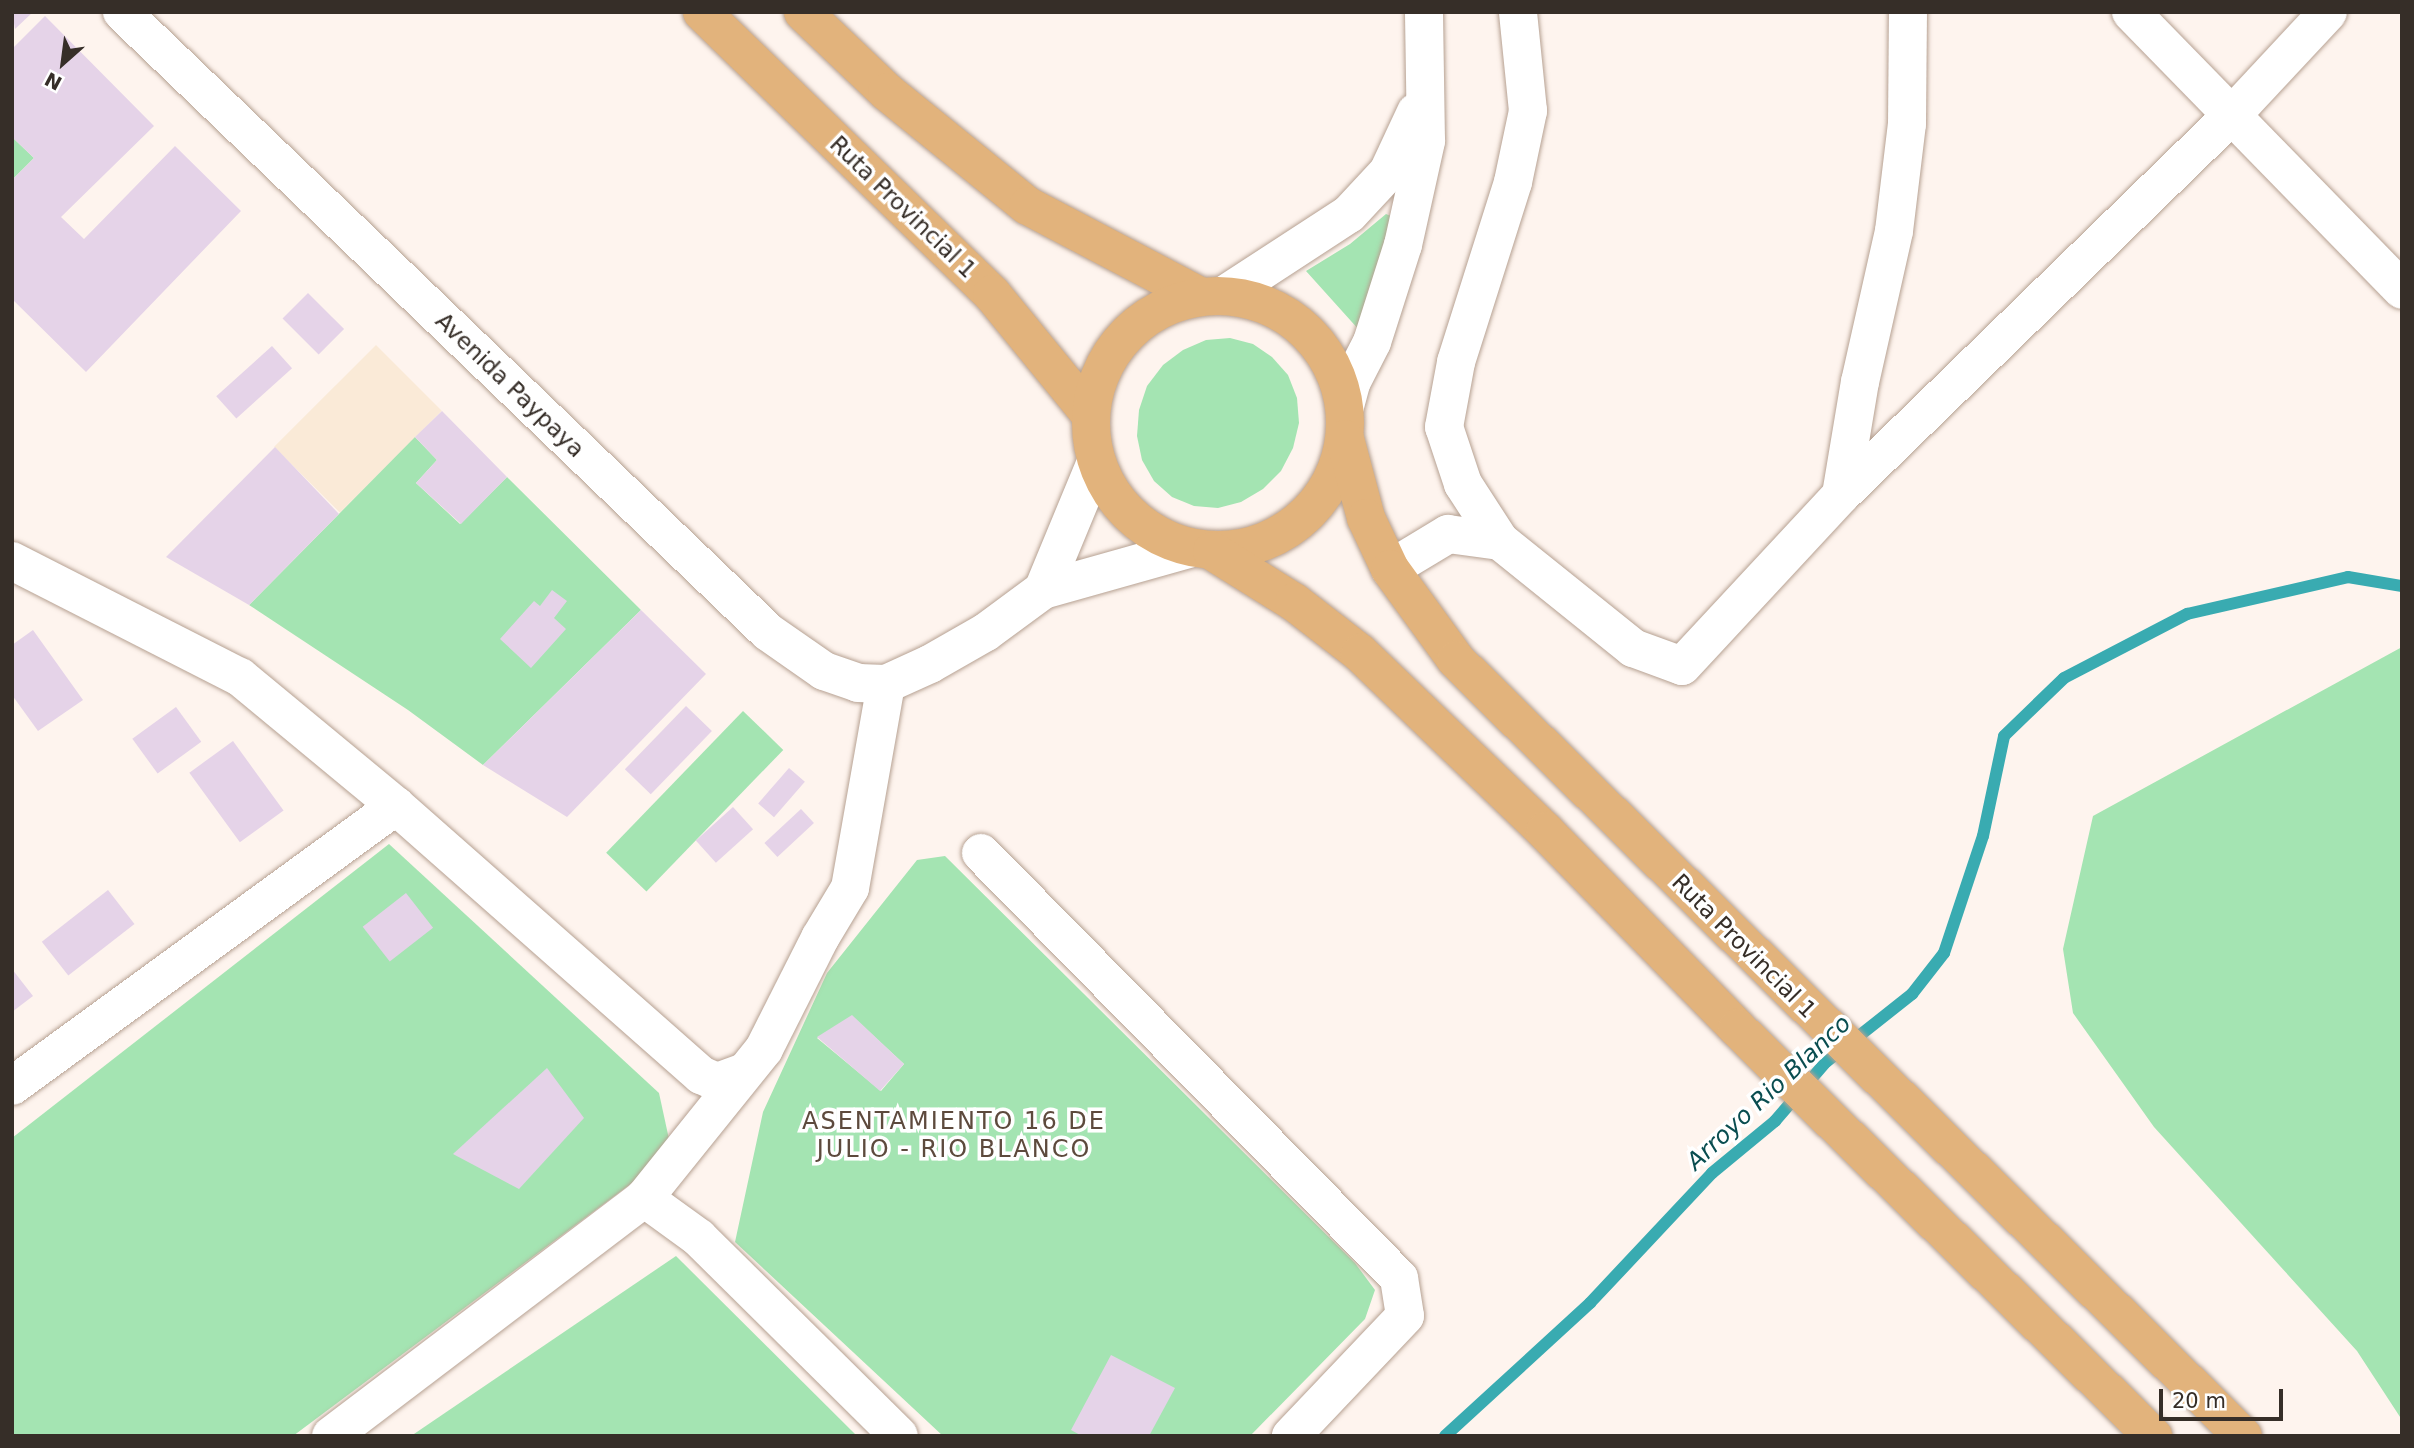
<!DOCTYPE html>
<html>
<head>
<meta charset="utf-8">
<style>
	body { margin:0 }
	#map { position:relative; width:2414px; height:1448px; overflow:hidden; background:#fef4ee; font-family:"DejaVu Sans",sans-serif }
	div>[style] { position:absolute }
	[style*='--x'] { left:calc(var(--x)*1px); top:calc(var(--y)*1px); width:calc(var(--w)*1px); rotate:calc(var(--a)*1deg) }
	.industrial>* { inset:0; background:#faead7; transform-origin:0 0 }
	.green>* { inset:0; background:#a4e4b2; transform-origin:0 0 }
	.stream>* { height:12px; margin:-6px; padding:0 6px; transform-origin:6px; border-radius:6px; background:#39abb1 }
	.building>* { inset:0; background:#e5d3e8; transform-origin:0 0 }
	.roads { filter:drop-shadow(0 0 2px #b6a192) drop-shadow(0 0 2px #b6a192) }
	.street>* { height:38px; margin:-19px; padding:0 19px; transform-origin:19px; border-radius:19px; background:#fff }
	.secondary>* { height:38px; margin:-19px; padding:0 19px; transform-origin:19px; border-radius:19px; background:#fff }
	.primary>* { height:38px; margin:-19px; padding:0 19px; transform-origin:19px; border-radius:19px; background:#e2b37c }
	.primary>.ring { margin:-19px; padding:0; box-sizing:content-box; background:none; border:38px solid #e2b37c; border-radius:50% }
	span { translate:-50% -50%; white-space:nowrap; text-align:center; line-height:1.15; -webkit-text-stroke:7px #fff; paint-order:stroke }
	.street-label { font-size:23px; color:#362e28 }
	.water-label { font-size:24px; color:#094d50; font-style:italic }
	.neighbourhood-label { font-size:24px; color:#5d4a3d; letter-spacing:2px }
	.frame { position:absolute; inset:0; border:14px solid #362e28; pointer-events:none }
	.north { position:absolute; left:28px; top:28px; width:70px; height:70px; -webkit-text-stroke:5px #fff; paint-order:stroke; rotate:208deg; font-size:19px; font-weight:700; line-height:28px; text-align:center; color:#362e28 }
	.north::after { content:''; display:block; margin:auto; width:24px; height:32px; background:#362e28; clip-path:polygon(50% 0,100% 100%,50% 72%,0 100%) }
	.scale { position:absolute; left:2159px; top:1389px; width:124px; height:32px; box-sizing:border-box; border:4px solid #362e28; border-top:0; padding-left:9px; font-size:21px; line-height:24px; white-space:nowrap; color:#362e28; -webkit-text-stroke:5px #fff; paint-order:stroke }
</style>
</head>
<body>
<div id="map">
	<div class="industrial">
		<div style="left:376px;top:345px;width:93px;height:144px;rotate:45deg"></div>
	</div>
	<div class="green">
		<div style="clip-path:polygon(12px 137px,34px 158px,12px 180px)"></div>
		<div style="clip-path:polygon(1386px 214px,1393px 217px,1360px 331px,1306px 271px,1350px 244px)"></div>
		<div style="clip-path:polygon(1230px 338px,1253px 344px,1272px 357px,1288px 375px,1297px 398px,1299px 423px,1293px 448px,1281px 471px,1263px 489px,1241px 502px,1218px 508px,1194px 506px,1172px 497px,1154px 481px,1142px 460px,1137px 436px,1139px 410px,1147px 386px,1163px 365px,1183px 350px,1206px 340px)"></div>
		<div style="clip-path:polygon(415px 437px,437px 460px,416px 483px,460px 524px,507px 477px,641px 610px,483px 765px,408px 710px,249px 605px)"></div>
		<div style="clip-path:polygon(2402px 647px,2402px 1420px,2357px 1351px,2154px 1127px,2073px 1013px,2063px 949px,2093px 816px)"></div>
		<div style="left:743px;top:711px;width:56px;height:197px;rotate:44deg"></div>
		<div style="clip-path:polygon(389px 844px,659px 1093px,672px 1153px,293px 1436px,12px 1436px,12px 1138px)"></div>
		<div style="clip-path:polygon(evenodd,945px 856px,1355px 1263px,1375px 1290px,1365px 1319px,1250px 1436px,943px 1436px,735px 1242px,763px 1112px,827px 973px,917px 860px,945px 856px,852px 1016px,904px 1064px,881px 1091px,817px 1038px,852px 1016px)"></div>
		<div style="clip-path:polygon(676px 1256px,857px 1436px,411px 1436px)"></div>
	</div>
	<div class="stream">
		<div style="--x:1445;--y:1436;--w:197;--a:-42.5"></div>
		<div style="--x:1590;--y:1303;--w:178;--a:-46.8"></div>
		<div style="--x:1712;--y:1173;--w:82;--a:-39.5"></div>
		<div style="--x:1775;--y:1121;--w:78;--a:-49.2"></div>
		<div style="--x:1826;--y:1062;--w:110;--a:-38.3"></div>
		<div style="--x:1912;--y:994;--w:52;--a:-52"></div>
		<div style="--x:1944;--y:953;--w:123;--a:-71.6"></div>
		<div style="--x:1983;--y:836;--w:102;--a:-78.1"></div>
		<div style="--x:2004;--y:736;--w:83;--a:-44"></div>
		<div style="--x:2064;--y:678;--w:139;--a:-27.5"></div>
		<div style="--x:2187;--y:614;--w:165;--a:-12.9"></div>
		<div style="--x:2348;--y:577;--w:55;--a:9.5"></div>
	</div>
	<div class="building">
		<div style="clip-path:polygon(12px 12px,33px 12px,15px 29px)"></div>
		<div style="clip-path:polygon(45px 16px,154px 126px,61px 217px,84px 239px,175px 146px,241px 211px,86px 372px,12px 299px,12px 180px,34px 158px,12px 137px,12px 49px)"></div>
		<div style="left:308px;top:293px;width:51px;height:36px;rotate:45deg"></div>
		<div style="left:272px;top:346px;width:30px;height:75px;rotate:48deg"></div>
		<div style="clip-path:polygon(442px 411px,507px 477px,461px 524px,416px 483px,437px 460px,415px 437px)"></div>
		<div style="clip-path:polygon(275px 447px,339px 514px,249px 605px,166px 557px)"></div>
		<div style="clip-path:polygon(552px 590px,567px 601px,554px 618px,566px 629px,531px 668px,500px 639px,534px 601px,540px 606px)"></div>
		<div style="clip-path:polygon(641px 610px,706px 674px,567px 817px,483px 765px)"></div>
		<div style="clip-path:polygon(33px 630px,83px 700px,38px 731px,12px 695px,12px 645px)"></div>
		<div style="left:686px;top:706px;width:36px;height:88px;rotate:44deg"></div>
		<div style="left:176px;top:707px;width:43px;height:54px;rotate:54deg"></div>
		<div style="left:233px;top:741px;width:86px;height:54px;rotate:54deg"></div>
		<div style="left:789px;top:768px;width:21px;height:47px;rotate:41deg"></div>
		<div style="left:733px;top:807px;width:30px;height:50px;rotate:48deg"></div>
		<div style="left:801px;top:809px;width:19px;height:50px;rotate:47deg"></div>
		<div style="left:108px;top:890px;width:43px;height:84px;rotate:52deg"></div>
		<div style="left:406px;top:893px;width:44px;height:55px;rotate:52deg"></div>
		<div style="clip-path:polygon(12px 969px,33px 996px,12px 1012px)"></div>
		<div style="clip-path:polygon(852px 1015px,904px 1064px,880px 1091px,817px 1037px)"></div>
		<div style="clip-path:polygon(547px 1068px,584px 1118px,519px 1189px,453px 1154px)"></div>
		<div style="clip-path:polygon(1111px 1355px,1175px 1388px,1149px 1436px,1082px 1436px,1071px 1430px)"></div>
	</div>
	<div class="roads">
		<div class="street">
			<div style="--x:122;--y:12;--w:895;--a:43.82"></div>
			<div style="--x:768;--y:632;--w:68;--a:34.9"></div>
			<div style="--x:824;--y:671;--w:36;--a:19"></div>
			<div style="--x:858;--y:683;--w:28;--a:2"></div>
			<div style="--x:886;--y:684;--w:48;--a:-24.4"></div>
			<div style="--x:930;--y:664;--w:64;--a:-29.7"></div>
			<div style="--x:986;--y:632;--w:71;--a:-36.4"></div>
			<div style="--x:1043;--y:590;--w:155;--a:-15.7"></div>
			<div style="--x:2131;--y:12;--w:388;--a:45.7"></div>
			<div style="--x:1841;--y:495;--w:115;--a:-80.5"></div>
			<div style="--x:1860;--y:382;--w:155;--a:-77.3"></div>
			<div style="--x:1894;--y:231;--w:108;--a:-83.1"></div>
			<div style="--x:1907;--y:124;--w:112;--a:-89.5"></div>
			<div style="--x:1500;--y:541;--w:68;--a:-123"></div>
			<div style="--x:1463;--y:484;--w:60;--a:-108.4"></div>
			<div style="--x:1444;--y:427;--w:66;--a:-79.5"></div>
			<div style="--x:1456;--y:362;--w:189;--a:-72.4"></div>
			<div style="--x:1513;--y:182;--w:73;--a:-78.1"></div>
			<div style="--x:1528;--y:111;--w:100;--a:-95.8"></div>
			<div style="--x:12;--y:561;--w:256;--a:27"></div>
			<div style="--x:240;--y:677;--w:202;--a:39.6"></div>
			<div style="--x:396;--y:806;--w:475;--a:143.9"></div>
			<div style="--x:1390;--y:569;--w:68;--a:-31.1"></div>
			<div style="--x:1448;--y:534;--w:52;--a:7.7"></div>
			<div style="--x:1500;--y:541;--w:171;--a:38.8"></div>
			<div style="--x:1633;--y:648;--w:52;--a:20.2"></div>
			<div style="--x:1682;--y:666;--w:233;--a:-47.1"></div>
			<div style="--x:1841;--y:495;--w:547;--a:-44.18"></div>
			<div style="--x:2233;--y:114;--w:139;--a:-47"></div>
			<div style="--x:1043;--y:590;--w:139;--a:-67.5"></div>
			<div style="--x:886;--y:684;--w:207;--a:100"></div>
			<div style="--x:850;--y:888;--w:58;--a:121"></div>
			<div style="--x:820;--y:938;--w:124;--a:116.8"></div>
			<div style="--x:764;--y:1049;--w:191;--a:128.8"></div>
			<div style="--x:644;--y:1198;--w:68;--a:36"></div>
			<div style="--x:699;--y:1238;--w:281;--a:44.7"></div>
			<div style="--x:396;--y:806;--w:407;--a:41.4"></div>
			<div style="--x:701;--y:1075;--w:17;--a:24"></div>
			<div style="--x:717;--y:1082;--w:29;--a:-20"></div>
			<div style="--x:981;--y:853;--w:596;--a:45.48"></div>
			<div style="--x:1399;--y:1278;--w:38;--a:81"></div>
			<div style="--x:1405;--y:1316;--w:166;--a:133.5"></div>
			<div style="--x:331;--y:1436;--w:393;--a:-37.2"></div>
		</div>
		<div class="secondary">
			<div style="--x:1223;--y:296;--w:150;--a:-33.1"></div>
			<div style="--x:1349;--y:214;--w:57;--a:-47.1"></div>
			<div style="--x:1388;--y:172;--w:66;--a:-65"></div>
			<div style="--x:1345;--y:406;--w:24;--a:-75"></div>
			<div style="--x:1351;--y:383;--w:46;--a:-62.9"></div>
			<div style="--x:1372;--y:342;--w:102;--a:-72.3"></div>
			<div style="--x:1403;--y:245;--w:107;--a:-77.5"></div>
			<div style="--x:1426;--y:141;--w:129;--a:-90.9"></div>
		</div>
		<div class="primary">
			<div style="--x:702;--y:12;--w:405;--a:44.2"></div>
			<div style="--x:992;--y:294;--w:155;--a:50.8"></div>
			<div style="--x:803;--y:12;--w:116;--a:43.6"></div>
			<div style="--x:887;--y:92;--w:181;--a:39"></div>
			<div style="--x:1028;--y:206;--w:195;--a:27.7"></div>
			<div class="ring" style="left:1091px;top:296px;width:216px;height:216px"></div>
			<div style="--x:1345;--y:439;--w:82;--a:75.1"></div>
			<div style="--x:1366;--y:518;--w:56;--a:64.8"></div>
			<div style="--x:1390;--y:569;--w:112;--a:54"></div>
			<div style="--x:1456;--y:660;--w:1105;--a:44.6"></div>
			<div style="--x:1212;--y:551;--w:97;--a:31.9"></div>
			<div style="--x:1294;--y:602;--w:83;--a:37.7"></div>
			<div style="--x:1360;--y:653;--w:257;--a:43.9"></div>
			<div style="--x:1545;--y:831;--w:275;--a:45.7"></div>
			<div style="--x:1737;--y:1028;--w:583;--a:44.44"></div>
		</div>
	</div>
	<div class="street-label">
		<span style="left:903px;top:207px;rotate:44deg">Ruta Provincial 1</span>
		<span style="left:510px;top:385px;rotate:44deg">Avenida Paypaya</span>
		<span style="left:1744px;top:946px;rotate:45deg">Ruta Provincial 1</span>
	</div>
	<div class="water-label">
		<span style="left:1769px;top:1093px;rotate:-43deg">Arroyo Rio Blanco</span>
	</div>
	<div class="neighbourhood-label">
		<span style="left:954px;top:1136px">ASENTAMIENTO 16 DE<br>JULIO - RIO BLANCO</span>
	</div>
	<div class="frame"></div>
	<div class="north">N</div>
	<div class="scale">20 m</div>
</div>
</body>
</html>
